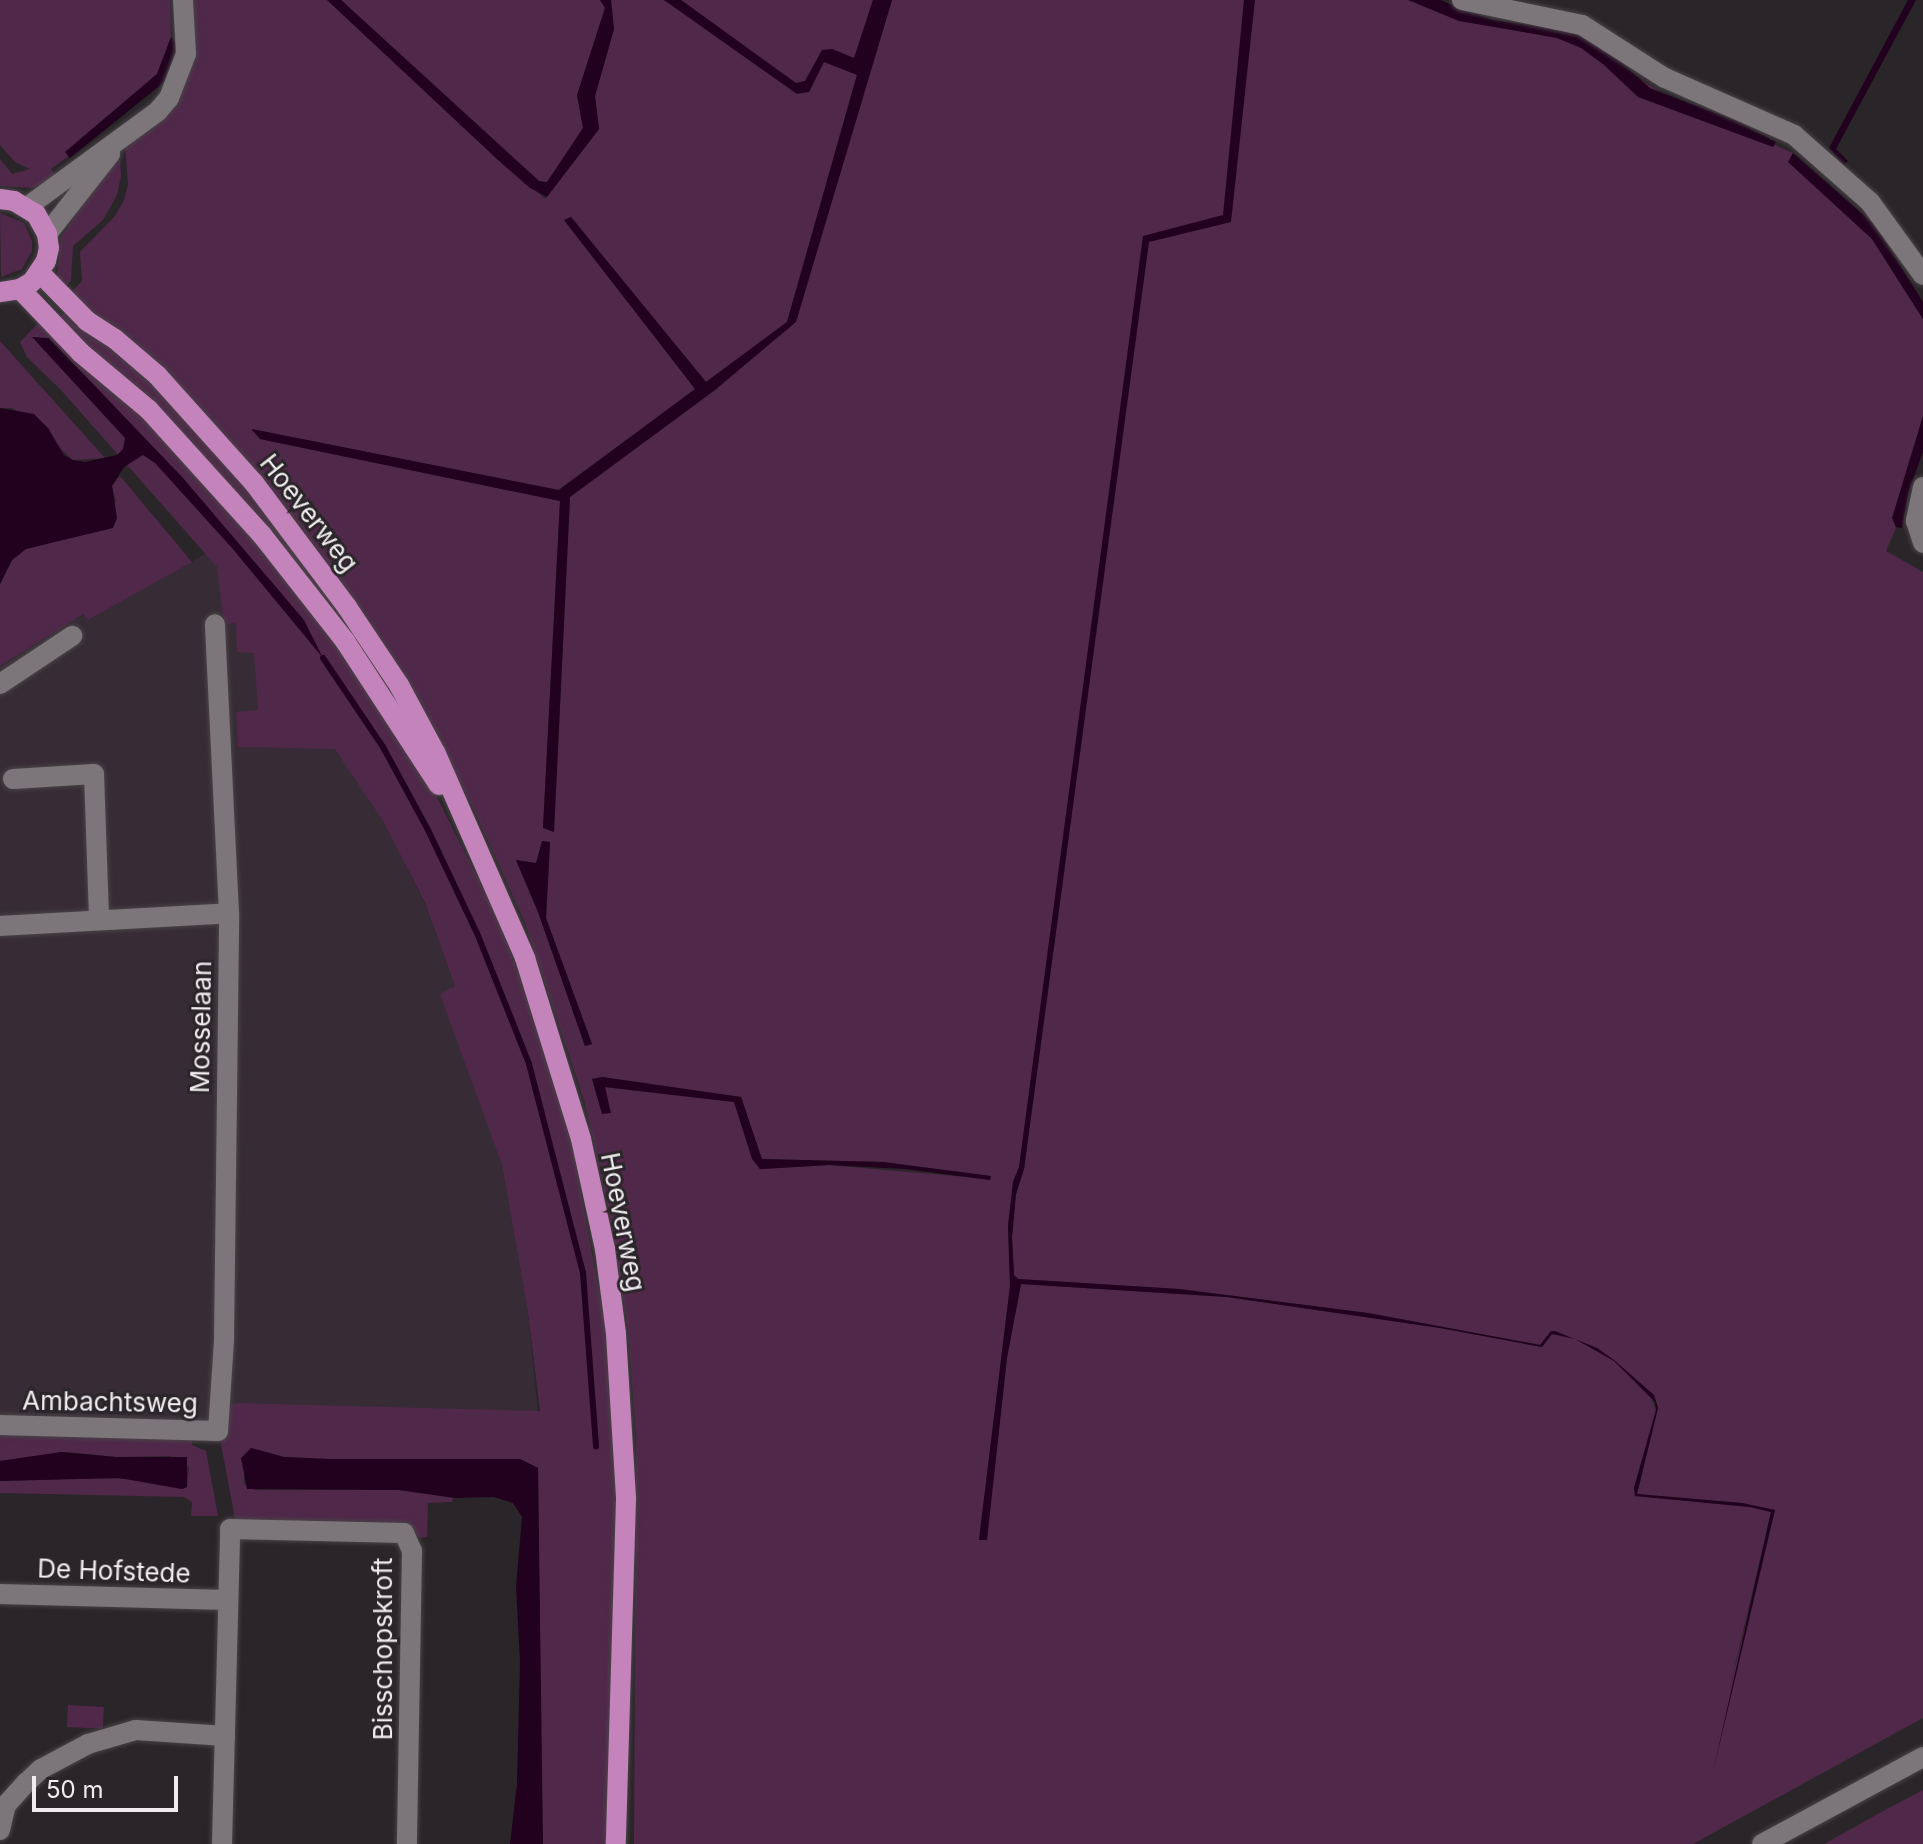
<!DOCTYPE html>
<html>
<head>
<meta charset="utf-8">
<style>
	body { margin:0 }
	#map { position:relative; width:1923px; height:1844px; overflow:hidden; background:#2a2529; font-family:Inter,sans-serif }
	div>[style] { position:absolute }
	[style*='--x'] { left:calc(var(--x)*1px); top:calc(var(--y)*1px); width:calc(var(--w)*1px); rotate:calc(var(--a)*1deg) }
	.built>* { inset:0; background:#372c35 }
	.green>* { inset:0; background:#50284a; transform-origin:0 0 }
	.water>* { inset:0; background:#21011e }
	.stream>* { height:6px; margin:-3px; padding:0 3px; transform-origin:3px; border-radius:3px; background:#21011e }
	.roads { filter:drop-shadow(0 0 2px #484347) drop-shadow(0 0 2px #484347) }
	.minor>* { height:20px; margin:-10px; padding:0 10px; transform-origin:10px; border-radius:10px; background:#7c767b }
	.major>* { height:20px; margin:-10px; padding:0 10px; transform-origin:10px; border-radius:10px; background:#c484bb }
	span { translate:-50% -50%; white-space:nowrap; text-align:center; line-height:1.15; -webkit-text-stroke:6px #2a2529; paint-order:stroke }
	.street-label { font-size:26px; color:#f0ecef }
	.scale { position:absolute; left:32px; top:1776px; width:146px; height:36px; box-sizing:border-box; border:4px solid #f0ecef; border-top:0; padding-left:10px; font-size:24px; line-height:28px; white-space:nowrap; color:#f0ecef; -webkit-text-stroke:6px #2a2529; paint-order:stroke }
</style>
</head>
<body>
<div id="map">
	<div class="built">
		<div style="clip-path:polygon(212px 550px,383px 821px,425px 904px,455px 986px,441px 994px,502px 1165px,528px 1313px,542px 1453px,0 1435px,0 666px,85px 614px,88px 620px)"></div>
	</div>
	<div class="green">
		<div style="clip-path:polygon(0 0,170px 0,171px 37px,157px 74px,66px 152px,69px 156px,51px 169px,58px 178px,32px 188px,0 186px,0 159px,12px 174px,30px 169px,15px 162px,0 145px)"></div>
		<div style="clip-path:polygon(evenodd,190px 0,327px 0,545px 199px,599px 129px,595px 96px,614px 29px,611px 0,664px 0,809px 92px,824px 61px,857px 74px,787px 322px,706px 382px,571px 217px,564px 220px,696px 389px,558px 490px,252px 429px,260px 439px,560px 501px,543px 828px,554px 831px,570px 497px,715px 390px,796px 321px,892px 0,1430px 0,1486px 22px,1561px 31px,1677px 102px,1793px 153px,1789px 162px,1872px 239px,1923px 319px,1923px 416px,1893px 518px,1896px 528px,1886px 551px,1923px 572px,1923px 1718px,1693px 1844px,634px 1844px,636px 1438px,628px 1329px,608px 1205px,584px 1100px,525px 923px,469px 799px,371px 628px,105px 324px,70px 294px,82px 281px,80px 252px,115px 216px,124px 200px,128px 185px,125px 145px,168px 111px,181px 95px,193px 57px,190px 0,1099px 577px,1064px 873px,1024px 1169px,1016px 1194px,1012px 1237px,1014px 1275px,1018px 1279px,1179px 1289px,1368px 1313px,1541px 1345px,1555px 1331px,1558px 1335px,1552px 1334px,1542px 1347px,1440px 1328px,1227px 1297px,1021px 1284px,1007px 1358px,986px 1540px,979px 1539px,1010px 1286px,1008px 1226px,1013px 1182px,1019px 1168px,1099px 577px,190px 0,550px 842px,546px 918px,592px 1044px,585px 1046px,538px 912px,516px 860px,536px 863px,550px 842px,190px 0,602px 1077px,741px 1097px,761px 1159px,883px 1162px,990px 1176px,990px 1179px,829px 1165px,760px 1169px,734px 1102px,604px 1087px,602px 1114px,592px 1079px,602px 1077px,190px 0,1618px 1364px,1654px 1395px,1658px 1408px,1637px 1494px,1742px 1503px,1775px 1510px,1729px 1691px,1771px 1512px,1750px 1507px,1635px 1496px,1634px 1488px,1656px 1410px,1649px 1394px,1618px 1364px)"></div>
		<div style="clip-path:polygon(341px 0,600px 0,605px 8px,577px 95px,583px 128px,547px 183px,539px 181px)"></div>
		<div style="clip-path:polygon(681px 0,873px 0,854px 59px,832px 49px,805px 81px,795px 83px)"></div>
		<div style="clip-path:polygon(116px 156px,120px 158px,121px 176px,117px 195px,103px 220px,73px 246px,71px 281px,64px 287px,57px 278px,61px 237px)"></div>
		<div style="clip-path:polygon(0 213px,24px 223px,32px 241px,32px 251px,22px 269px,1px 277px)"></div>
		<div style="clip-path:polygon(67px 310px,107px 341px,205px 435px,378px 659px,370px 664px,58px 319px)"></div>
		<div style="clip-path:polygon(40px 321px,136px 407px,263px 547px,355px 666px,431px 785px,499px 921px,548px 1054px,573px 1150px,606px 1330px,616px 1463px,609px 1844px,542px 1844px,538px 1468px,520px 1459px,329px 1459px,284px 1457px,259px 1450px,244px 1476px,244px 1484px,255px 1490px,399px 1490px,453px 1498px,452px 1502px,428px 1503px,427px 1537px,420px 1538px,407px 1527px,236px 1524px,220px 1439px,228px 1439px,228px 1407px,236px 1403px,540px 1411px,528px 1313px,502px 1165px,440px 994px,455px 986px,425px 903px,383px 821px,335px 749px,238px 747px,236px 712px,258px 710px,254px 653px,237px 652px,236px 623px,224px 624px,217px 567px,61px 390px,27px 357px,20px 342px)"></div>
		<div style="clip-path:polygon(0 341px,105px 458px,73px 460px,54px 443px,48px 428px,12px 408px,0 408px)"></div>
		<div style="clip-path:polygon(120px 476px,192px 562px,88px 620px,84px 614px,0 666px,0 584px,12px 560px,26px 549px,62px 539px,116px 502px,112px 486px)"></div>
		<div style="clip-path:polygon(0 1435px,192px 1439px,192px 1445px,206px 1451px,218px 1516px,191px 1516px,192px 1502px,184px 1497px,0 1493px,0 1481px,95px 1478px,133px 1479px,182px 1489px,187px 1487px,189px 1467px,170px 1456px,116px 1457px,68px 1452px,0 1461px)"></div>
		<div style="left:68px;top:1705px;width:36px;height:22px;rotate:3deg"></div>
		<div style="clip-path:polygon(1923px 1790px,1923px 1844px,1824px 1844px,1885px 1810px)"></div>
	</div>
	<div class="water">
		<div style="clip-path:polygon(327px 0,341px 0,539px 181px,547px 182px,583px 128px,577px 95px,605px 8px,600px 0,611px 0,614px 29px,595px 96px,599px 129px,547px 197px,530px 188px,498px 160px)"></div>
		<div style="clip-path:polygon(664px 0,681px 0,796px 83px,805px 81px,822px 50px,832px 49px,854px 58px,873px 0,892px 0,796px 322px,715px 390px,570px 497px,554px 832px,543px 828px,560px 501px,260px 439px,251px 429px,559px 490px,695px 389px,564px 220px,571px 217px,706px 382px,787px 322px,857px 75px,824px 62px,809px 92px,797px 94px)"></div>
		<div style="clip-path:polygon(1244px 0,1255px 0,1231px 222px,1149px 242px,1024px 1169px,1016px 1194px,1012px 1237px,1014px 1275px,1018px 1279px,1179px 1289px,1368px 1313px,1540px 1345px,1551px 1331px,1555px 1331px,1597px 1348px,1614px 1360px,1654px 1395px,1658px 1408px,1637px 1494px,1742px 1503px,1775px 1510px,1713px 1772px,1771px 1512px,1750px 1507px,1635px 1496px,1634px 1488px,1656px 1410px,1655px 1402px,1614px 1361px,1575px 1339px,1552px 1334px,1542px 1347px,1440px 1328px,1227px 1297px,1021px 1284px,1007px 1358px,987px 1540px,979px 1540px,1010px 1286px,1008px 1226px,1013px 1182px,1019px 1167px,1143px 236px,1223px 215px)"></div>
		<div style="clip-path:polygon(1408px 0,1440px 0,1492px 20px,1573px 31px,1613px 55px,1650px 88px,1736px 121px,1776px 142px,1773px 147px,1638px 97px,1604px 65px,1581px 48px,1557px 38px,1459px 21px)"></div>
		<div style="clip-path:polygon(1908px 0,1916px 0,1836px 149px,1848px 161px,1844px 165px,1829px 148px)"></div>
		<div style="clip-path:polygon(171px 37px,177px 45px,163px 83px,70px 158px,65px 152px,157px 74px)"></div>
		<div style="clip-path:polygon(1793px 153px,1874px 224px,1923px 302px,1923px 319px,1872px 239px,1788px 162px)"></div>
		<div style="clip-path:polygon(32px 337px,49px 338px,183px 478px,304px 620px,323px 658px,232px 548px,155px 463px,143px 455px,124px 467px,112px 486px,117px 518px,113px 528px,26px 549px,12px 560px,0 584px,0 408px,34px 414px,48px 428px,64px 455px,73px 460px,85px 462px,117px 455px,123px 449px,125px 438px)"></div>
		<div style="clip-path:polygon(1923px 416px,1923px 452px,1908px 493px,1902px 528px,1896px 527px,1892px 518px)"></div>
		<div style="clip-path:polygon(542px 841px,550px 842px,546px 918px,592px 1044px,585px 1046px,538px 912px,516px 860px,536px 863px)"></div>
		<div style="clip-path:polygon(602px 1077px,741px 1097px,762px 1159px,883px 1162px,991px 1176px,990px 1180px,905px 1169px,829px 1165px,760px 1169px,752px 1159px,734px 1102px,605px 1087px,611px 1113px,602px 1114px,592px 1079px)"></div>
		<div style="clip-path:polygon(251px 1448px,284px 1457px,329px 1459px,520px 1459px,538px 1468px,543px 1844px,510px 1844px,517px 1784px,520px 1661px,516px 1587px,522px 1517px,513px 1503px,494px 1497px,456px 1498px,399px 1490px,247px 1489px,241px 1458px)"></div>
		<div style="clip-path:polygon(61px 1452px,116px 1457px,187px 1457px,187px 1487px,182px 1489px,119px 1478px,0 1481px,0 1461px)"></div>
	</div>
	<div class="stream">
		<div style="--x:323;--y:658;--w:107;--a:56"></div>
		<div style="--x:383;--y:747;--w:94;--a:61.5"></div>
		<div style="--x:428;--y:830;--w:114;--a:64.6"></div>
		<div style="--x:477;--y:933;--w:141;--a:68.3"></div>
		<div style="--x:529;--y:1064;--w:216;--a:75.5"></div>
		<div style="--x:583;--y:1273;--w:174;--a:85.7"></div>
	</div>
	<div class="roads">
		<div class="minor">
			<div style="--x:1462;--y:0;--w:123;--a:11.8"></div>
			<div style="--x:1582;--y:25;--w:98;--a:32.6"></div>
			<div style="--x:1665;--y:78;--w:141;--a:23.8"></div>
			<div style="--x:1794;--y:135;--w:101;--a:41.4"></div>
			<div style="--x:1870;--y:202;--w:90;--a:54"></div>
			<div style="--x:27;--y:207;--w:162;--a:-36.2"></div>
			<div style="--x:158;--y:111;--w:17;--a:-50"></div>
			<div style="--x:169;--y:98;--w:47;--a:-68.9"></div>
			<div style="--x:186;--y:54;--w:54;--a:-93.2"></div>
			<div style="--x:47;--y:234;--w:102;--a:-51.8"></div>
			<div style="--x:1923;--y:487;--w:35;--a:102"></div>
			<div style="--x:1916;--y:521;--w:23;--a:72"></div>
			<div style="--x:0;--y:684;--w:87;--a:-33.7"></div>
			<div style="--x:13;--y:779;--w:81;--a:-3.5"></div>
			<div style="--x:94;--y:774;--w:144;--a:88"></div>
			<div style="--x:0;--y:926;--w:229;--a:-3.2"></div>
			<div style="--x:0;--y:1425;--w:218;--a:1.6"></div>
			<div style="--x:218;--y:1431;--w:91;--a:-86.2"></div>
			<div style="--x:224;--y:1340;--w:427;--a:-89.3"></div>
			<div style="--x:229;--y:913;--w:289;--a:-92.8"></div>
			<div style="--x:0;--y:1594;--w:227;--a:1.5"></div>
			<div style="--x:0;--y:1830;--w:26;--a:-77"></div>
			<div style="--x:6;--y:1805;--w:31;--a:-48"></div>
			<div style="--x:27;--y:1782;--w:19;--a:-43"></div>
			<div style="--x:41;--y:1769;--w:53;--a:-28"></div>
			<div style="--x:88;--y:1744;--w:50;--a:-16.3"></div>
			<div style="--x:136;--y:1730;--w:89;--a:3.9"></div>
			<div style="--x:222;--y:1844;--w:315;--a:-88.5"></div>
			<div style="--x:230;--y:1529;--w:174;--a:1.3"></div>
			<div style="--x:404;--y:1533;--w:20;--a:66"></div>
			<div style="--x:412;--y:1551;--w:293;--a:91"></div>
			<div style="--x:1762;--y:1844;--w:183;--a:-28.4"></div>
		</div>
		<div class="major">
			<div style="--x:0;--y:199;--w:14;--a:8"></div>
			<div style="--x:14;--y:201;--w:26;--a:31"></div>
			<div style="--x:36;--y:214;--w:23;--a:61"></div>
			<div style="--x:47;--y:234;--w:14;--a:82"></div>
			<div style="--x:49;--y:248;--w:13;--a:103"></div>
			<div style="--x:46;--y:261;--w:25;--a:124"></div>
			<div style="--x:32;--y:282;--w:14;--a:150"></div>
			<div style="--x:20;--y:289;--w:20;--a:171"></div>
			<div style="--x:40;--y:273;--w:67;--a:45.6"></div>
			<div style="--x:87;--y:321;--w:33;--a:33"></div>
			<div style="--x:115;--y:339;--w:55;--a:40.6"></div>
			<div style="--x:157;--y:375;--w:145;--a:48.1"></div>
			<div style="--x:254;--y:483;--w:155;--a:53.1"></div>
			<div style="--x:347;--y:607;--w:94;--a:56.3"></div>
			<div style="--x:399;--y:685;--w:78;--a:61.8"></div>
			<div style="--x:436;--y:754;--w:223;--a:66.4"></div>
			<div style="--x:525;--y:958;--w:189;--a:72.8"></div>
			<div style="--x:581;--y:1139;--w:113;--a:77.7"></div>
			<div style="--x:605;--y:1249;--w:86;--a:82.6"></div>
			<div style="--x:616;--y:1334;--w:165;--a:86.5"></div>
			<div style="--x:626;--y:1499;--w:345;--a:91.7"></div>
			<div style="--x:20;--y:289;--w:88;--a:46.4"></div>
			<div style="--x:81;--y:353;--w:89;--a:40"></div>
			<div style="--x:149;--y:410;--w:169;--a:47.9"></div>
			<div style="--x:262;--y:535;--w:135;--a:51.9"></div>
			<div style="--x:345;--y:641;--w:172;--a:56.9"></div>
		</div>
	</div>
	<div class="street-label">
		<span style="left:309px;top:513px;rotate:52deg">Hoeverweg</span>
		<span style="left:201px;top:1027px;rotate:-89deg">Mosselaan</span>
		<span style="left:623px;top:1222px;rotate:79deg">Hoeverweg</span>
		<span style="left:110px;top:1402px;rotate:1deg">Ambachtsweg</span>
		<span style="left:114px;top:1571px;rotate:2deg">De Hofstede</span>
		<span style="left:383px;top:1649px;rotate:-90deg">Bisschopskroft</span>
	</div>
	<div class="scale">50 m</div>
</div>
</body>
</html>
